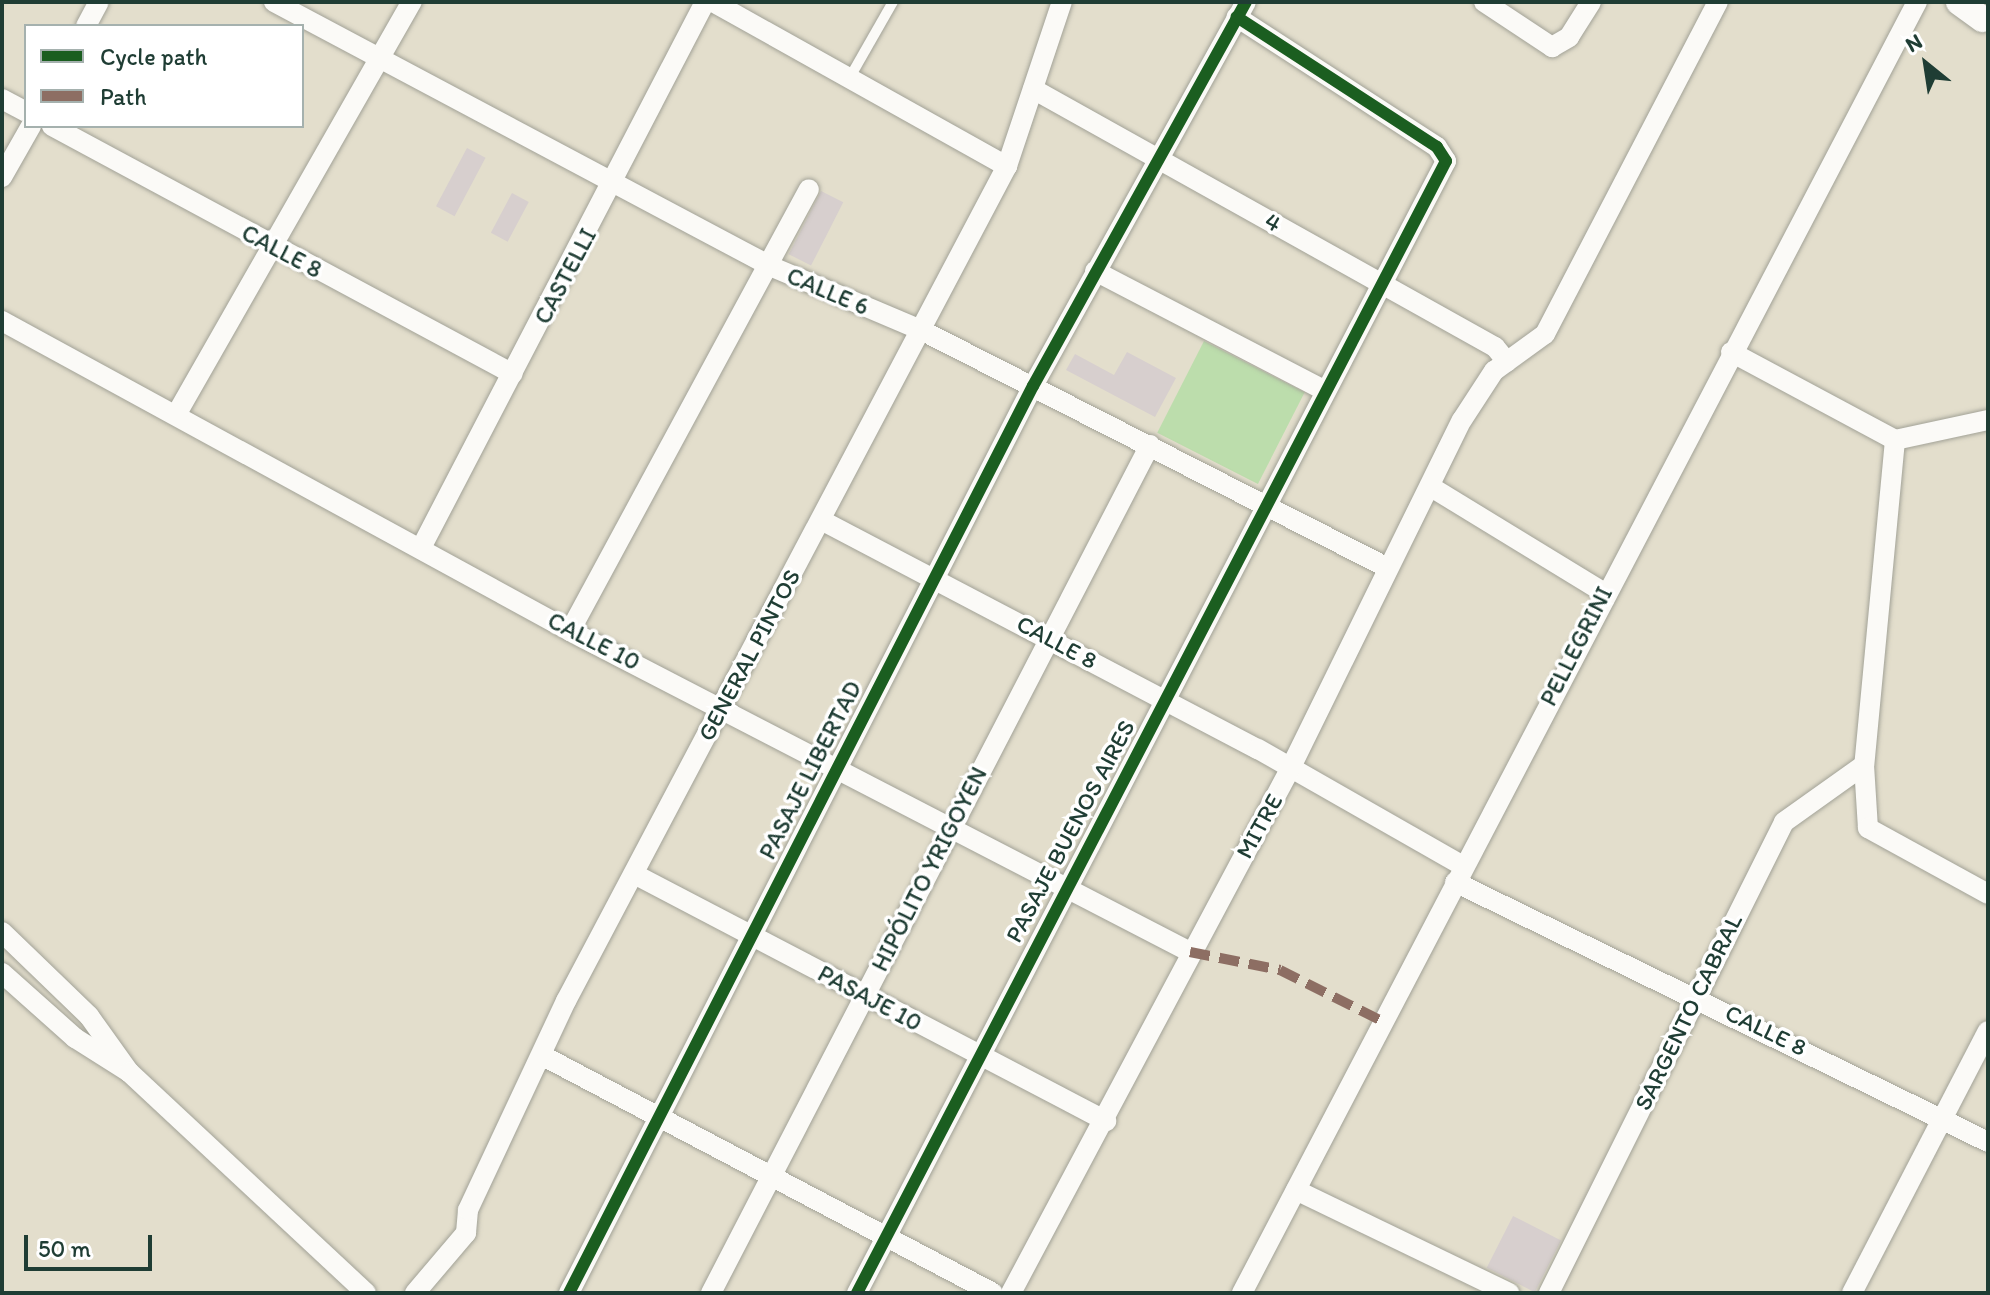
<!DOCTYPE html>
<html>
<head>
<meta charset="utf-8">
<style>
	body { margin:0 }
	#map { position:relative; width:1990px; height:1295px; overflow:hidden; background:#e3decc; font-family:Itim,sans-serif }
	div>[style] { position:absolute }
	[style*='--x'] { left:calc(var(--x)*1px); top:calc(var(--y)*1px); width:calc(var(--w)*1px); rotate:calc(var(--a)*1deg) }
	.green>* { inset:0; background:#bcddac; transform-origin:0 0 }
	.building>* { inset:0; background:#d7cfce; transform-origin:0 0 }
	.roads { filter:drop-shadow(0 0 2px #a2a297) drop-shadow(0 0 2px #a2a297) }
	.service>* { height:10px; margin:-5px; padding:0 5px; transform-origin:5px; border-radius:5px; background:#fbfaf7 }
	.minor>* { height:20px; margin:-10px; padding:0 10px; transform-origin:10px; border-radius:10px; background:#fbfaf7 }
	.tertiary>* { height:26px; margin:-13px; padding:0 13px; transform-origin:13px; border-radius:13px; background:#fbfaf7 }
	.quiet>* { height:10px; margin-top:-5px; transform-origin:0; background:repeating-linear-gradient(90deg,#8d6e63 0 20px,transparent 0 30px) }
	.cycleway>* { height:12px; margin:-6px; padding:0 6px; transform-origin:6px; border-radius:6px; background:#1b5e20 }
	span { translate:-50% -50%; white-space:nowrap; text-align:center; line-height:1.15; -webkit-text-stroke:7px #fff; paint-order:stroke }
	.street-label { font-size:24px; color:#1f3d34 }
	.frame { position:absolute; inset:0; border:4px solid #1f3d34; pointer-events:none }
	.legend { position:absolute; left:24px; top:24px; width:280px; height:104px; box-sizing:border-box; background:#fff; border:2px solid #a5b1ae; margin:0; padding:10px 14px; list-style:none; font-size:24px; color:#1f3d34 }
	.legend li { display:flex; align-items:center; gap:16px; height:40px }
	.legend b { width:40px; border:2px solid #a5b1ae }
	.north { position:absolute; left:1886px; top:24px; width:80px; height:80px; -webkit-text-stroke:6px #fff; paint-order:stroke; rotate:330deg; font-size:22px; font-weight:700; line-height:32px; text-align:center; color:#1f3d34 }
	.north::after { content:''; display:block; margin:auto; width:28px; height:36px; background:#1f3d34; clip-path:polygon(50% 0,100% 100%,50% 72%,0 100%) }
	.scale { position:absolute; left:24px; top:1235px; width:128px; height:36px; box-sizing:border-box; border:4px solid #1f3d34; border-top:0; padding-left:10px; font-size:24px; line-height:28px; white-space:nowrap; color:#1f3d34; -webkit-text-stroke:6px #fff; paint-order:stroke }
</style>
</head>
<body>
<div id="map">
	<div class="green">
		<div style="left:1204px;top:341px;width:113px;height:103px;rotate:27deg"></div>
	</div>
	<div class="building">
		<div style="left:467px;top:148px;width:21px;height:66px;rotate:28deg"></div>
		<div style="left:821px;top:191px;width:25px;height:71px;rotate:27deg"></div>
		<div style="left:512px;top:193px;width:19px;height:45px;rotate:28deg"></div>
		<div style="clip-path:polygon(1127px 352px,1176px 378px,1155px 417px,1066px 370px,1075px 354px,1114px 375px)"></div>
		<div style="left:1513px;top:1216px;width:54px;height:58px;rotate:27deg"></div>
	</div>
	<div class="roads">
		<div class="service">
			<div style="--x:849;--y:79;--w:89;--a:-60.3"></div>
		</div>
		<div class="minor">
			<div style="--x:274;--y:2;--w:562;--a:28.02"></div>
			<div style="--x:770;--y:266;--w:166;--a:23"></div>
			<div style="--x:923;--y:331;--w:522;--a:27.01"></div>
			<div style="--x:713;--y:2;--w:337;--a:29.2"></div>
			<div style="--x:1484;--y:2;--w:82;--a:33.5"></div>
			<div style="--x:1552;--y:47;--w:20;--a:-30"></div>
			<div style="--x:1569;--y:37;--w:41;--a:-57.8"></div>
			<div style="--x:86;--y:26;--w:27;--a:-62"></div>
			<div style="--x:1033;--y:89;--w:529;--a:29.18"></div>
			<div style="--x:1495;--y:347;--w:19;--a:51"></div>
			<div style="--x:2;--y:99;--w:27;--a:28"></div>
			<div style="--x:52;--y:126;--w:523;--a:28.28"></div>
			<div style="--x:2;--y:177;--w:59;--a:-60.4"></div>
			<div style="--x:1095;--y:271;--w:256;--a:27.5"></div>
			<div style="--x:2;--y:321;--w:647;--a:28.62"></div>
			<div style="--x:570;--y:631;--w:698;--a:27.37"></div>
			<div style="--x:1731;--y:352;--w:186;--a:28.2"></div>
			<div style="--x:1895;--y:440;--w:95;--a:-12.1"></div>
			<div style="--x:176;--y:415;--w:476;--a:-60.3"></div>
			<div style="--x:1895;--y:440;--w:326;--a:95.4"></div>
			<div style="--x:1864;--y:765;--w:63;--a:86.4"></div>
			<div style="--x:1868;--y:828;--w:137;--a:28.8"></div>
			<div style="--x:1431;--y:487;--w:202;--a:31.4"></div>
			<div style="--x:821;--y:520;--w:493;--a:27.7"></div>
			<div style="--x:1258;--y:749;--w:236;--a:29.7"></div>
			<div style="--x:421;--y:548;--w:615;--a:-62.52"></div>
			<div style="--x:570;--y:631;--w:502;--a:-61.6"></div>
			<div style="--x:634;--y:874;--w:533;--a:27.62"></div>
			<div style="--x:1455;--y:882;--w:593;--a:26"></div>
			<div style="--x:2;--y:932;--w:121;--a:44"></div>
			<div style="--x:89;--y:1016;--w:69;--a:54.5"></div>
			<div style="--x:129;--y:1072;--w:64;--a:-147.8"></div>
			<div style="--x:75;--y:1038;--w:98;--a:-138.3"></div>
			<div style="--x:545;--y:1057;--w:506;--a:27.78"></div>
			<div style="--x:129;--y:1072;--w:324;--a:43"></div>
			<div style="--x:1296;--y:1190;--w:237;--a:25.8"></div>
			<div style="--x:415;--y:1293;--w:79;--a:-49.6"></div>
			<div style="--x:466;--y:1233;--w:23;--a:-85"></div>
			<div style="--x:468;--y:1210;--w:231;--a:-64.9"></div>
			<div style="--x:566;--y:1001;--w:944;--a:-62.16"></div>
			<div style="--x:1007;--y:166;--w:173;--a:-71.5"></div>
			<div style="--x:569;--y:1293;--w:1019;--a:-62.91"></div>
			<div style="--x:1033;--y:386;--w:439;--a:-61"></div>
			<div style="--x:711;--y:1293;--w:955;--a:-62.63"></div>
			<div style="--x:857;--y:1293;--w:1276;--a:-62.51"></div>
			<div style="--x:1446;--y:161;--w:17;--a:-123"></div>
			<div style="--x:1437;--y:147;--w:239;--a:-147"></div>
			<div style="--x:1011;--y:1293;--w:591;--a:-61.96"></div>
			<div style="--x:1289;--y:771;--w:391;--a:-63.8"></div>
			<div style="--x:1462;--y:420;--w:59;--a:-56.9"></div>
			<div style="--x:1494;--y:371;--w:63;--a:-36"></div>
			<div style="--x:1545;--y:334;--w:374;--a:-62.5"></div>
			<div style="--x:1242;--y:1293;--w:1457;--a:-62.4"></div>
			<div style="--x:1549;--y:1293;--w:526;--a:-63.48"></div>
			<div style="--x:1784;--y:822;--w:98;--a:-35.5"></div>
			<div style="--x:1852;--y:1293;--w:295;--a:-62.6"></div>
		</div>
		<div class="tertiary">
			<div style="--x:1959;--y:2;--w:29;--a:36"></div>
		</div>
	</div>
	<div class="quiet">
		<div style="--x:1190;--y:952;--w:92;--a:11.3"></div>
		<div style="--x:1280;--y:970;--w:112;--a:26.6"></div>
	</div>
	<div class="cycleway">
		<div style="--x:569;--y:1293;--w:1019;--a:-62.91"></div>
		<div style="--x:1033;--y:386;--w:439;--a:-61"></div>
		<div style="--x:857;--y:1293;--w:1276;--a:-62.51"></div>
		<div style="--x:1446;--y:161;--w:17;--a:-123"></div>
		<div style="--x:1437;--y:147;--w:239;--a:-147"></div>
	</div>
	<div class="street-label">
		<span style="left:1273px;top:222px;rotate:29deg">4</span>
		<span style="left:282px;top:251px;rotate:28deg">CALLE 8</span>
		<span style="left:565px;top:276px;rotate:-62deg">CASTELLI</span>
		<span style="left:828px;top:291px;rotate:23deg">CALLE 6</span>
		<span style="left:594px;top:641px;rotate:27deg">CALLE 10</span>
		<span style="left:1057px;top:642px;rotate:28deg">CALLE 8</span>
		<span style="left:1576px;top:646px;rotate:-63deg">PELLEGRINI</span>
		<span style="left:749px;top:655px;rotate:-62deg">GENERAL PINTOS</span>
		<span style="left:810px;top:770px;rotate:-63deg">PASAJE LIBERTAD</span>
		<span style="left:1259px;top:826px;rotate:-61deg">MITRE</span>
		<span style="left:1070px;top:831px;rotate:-62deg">PASAJE BUENOS AIRES</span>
		<span style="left:929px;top:869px;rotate:-63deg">HIPÓLITO YRIGOYEN</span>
		<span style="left:870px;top:998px;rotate:28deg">PASAJE 10</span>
		<span style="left:1688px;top:1012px;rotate:-64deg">SARGENTO CABRAL</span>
		<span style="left:1766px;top:1030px;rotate:26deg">CALLE 8</span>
	</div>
	<div class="frame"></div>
	<ul class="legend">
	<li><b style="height:10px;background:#1b5e20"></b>Cycle path</li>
	<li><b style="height:10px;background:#8d6e63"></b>Path</li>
	</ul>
	<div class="north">N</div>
	<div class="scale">50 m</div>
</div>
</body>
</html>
